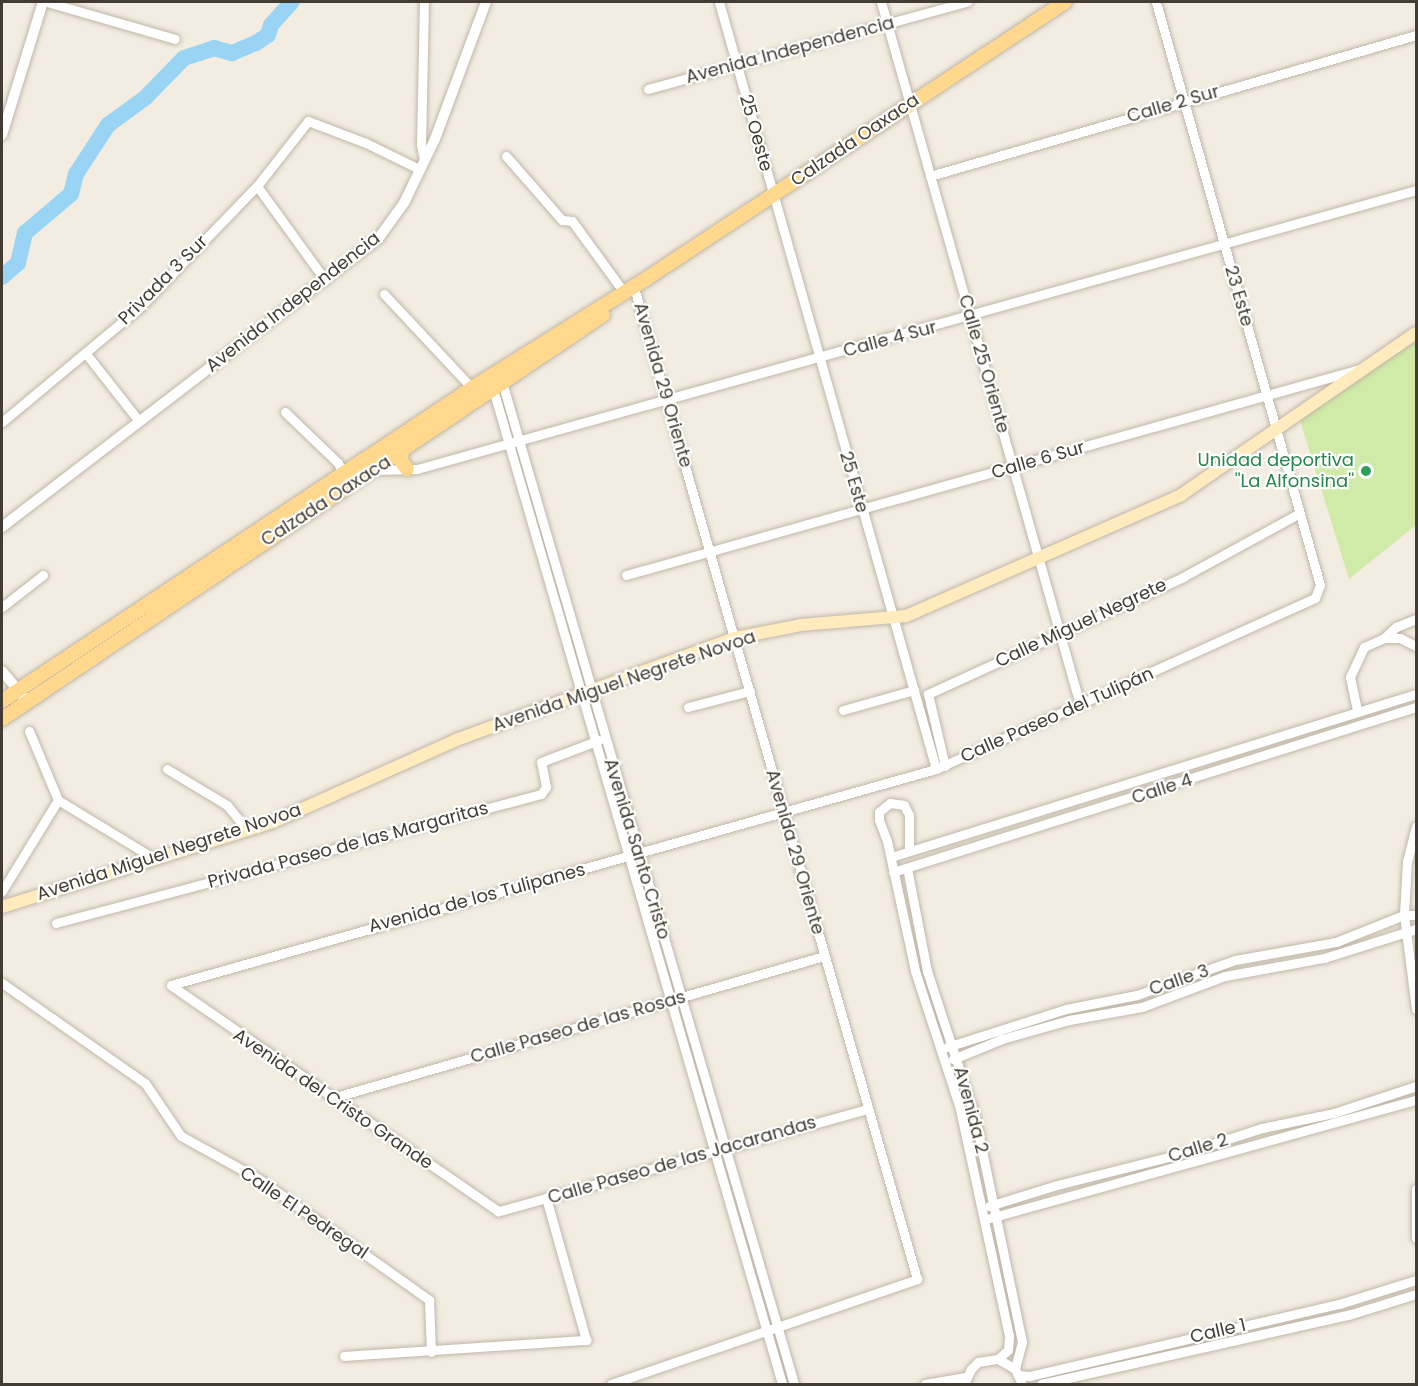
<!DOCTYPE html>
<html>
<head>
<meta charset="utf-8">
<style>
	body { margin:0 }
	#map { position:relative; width:1418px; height:1386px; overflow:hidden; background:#f2ece1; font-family:Poppins,sans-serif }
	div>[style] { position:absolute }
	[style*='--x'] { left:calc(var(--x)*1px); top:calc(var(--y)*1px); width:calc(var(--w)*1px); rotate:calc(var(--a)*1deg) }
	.green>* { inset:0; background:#d0eaa7 }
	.river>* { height:16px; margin:-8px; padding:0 8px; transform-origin:8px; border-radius:8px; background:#99d4f4 }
	.roads { filter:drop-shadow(0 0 2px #c0b6a7) drop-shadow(0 0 2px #c0b6a7) }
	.minor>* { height:9px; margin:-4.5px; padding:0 4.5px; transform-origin:4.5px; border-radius:4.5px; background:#fff }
	.tertiary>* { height:10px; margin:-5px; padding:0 5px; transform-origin:5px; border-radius:5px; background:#fff }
	.secondary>* { height:12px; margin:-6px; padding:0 6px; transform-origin:6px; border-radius:6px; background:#ffebbe }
	.primary>* { height:14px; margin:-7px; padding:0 7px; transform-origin:7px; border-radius:7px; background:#ffd88d }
	.dots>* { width:16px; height:16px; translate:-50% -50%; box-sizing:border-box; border:3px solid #fff; border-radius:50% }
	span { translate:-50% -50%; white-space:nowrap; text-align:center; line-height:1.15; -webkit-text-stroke:4.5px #fff; paint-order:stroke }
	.street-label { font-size:18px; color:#433c32 }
	.leisure-label { font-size:18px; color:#27864d }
	.right { translate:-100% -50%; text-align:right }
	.frame { position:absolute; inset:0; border:3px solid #433c32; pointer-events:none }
</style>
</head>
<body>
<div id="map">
	<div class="green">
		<div style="clip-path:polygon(1409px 337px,1416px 346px,1416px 525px,1349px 579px,1299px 417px)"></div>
	</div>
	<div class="river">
		<div style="--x:2;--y:277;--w:21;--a:-41"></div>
		<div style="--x:18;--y:263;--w:31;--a:-77"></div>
		<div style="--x:25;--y:233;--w:60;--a:-40.3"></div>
		<div style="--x:71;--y:194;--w:21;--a:-76"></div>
		<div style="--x:76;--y:174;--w:59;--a:-56.9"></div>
		<div style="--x:108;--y:125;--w:46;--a:-36.1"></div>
		<div style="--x:145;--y:98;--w:56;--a:-45.7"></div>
		<div style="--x:184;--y:58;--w:32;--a:-18"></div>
		<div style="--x:214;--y:48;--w:19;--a:16"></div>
		<div style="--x:232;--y:53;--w:26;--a:-23"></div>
		<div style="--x:256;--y:43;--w:14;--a:-34"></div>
		<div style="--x:268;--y:35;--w:10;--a:-73"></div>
		<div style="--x:271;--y:25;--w:31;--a:-48"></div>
	</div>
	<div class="roads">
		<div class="minor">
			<div style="--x:47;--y:2;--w:133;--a:16.1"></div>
			<div style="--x:424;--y:2;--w:143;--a:91.2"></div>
			<div style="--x:421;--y:145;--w:14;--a:78"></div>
			<div style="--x:719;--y:2;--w:797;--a:74.2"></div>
			<div style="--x:881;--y:2;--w:731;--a:74.19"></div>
			<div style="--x:648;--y:89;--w:331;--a:-15.3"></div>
			<div style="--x:506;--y:156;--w:85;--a:48.8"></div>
			<div style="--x:562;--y:220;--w:10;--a:6"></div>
			<div style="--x:572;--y:221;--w:87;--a:53.9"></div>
			<div style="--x:930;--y:176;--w:506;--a:-16.18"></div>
			<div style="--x:257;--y:186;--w:116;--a:54.1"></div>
			<div style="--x:384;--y:294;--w:129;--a:46.9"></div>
			<div style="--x:87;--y:355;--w:84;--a:51.8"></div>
			<div style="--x:502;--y:382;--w:1044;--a:73.75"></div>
			<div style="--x:493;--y:389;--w:1036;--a:73.8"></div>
			<div style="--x:285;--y:412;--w:74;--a:43.9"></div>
			<div style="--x:338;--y:463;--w:17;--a:66"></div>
			<div style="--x:2;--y:422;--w:178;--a:-39.8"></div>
			<div style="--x:139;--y:308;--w:170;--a:-46"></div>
			<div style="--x:257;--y:186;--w:83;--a:-51.9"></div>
			<div style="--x:308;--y:121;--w:62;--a:20.8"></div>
			<div style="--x:366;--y:143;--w:59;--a:26.1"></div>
			<div style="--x:375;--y:470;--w:42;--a:-1.4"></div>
			<div style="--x:417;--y:469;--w:1037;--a:-15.6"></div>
			<div style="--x:626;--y:575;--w:762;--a:-15.68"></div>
			<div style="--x:2;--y:607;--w:52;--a:-38"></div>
			<div style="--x:1384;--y:638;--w:16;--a:-43"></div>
			<div style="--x:1396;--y:627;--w:22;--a:-22"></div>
			<div style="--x:688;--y:707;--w:64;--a:-14.5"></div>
			<div style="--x:843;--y:710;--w:74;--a:-15.7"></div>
			<div style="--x:1357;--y:710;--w:34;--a:-102"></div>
			<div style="--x:1350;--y:677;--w:33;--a:-65"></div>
			<div style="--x:1364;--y:647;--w:22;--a:-24"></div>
			<div style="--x:1384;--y:638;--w:16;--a:0"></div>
			<div style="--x:1400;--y:638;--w:18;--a:27"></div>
			<div style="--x:945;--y:766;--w:74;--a:-103.3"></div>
			<div style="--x:928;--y:694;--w:281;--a:-24.6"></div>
			<div style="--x:1183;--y:577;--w:133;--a:-28.7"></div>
			<div style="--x:167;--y:769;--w:70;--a:31"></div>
			<div style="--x:227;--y:805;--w:32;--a:51"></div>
			<div style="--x:58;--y:800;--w:114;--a:31.3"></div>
			<div style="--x:1416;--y:826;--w:36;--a:104"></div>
			<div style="--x:1407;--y:861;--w:54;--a:93.2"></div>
			<div style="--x:1404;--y:915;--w:95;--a:82.7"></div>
			<div style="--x:909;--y:851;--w:36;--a:-90"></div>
			<div style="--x:909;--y:815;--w:11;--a:-117"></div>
			<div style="--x:904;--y:805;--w:14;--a:-172"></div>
			<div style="--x:890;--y:803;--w:14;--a:141"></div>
			<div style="--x:879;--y:812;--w:8;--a:90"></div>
			<div style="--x:879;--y:820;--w:22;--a:69"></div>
			<div style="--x:887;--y:841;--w:133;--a:77.8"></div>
			<div style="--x:915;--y:971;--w:145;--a:71.9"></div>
			<div style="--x:960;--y:1109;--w:232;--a:77.8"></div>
			<div style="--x:1009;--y:1336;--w:14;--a:94"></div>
			<div style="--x:1008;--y:1350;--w:13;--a:138"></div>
			<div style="--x:891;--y:857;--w:550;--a:-17.25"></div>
			<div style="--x:907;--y:868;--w:105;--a:79"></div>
			<div style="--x:927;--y:971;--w:154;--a:71.8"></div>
			<div style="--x:975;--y:1117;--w:230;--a:78.2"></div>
			<div style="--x:1022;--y:1342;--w:28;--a:105"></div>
			<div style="--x:893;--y:872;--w:548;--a:-17.51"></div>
			<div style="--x:2;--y:891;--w:107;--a:-58.4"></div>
			<div style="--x:58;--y:800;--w:75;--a:-112.8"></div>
			<div style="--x:56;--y:923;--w:502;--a:-14.89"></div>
			<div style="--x:541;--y:794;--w:9;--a:-54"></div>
			<div style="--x:546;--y:787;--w:25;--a:-101"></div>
			<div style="--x:541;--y:762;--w:62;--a:-20.8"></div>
			<div style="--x:2;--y:983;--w:174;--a:35"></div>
			<div style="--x:145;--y:1083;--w:64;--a:55.8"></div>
			<div style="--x:181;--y:1136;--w:89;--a:28.9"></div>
			<div style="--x:259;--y:1179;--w:209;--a:35.4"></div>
			<div style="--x:429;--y:1300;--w:52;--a:87.8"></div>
			<div style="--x:947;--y:1047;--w:125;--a:-17.7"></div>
			<div style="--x:1066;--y:1009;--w:72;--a:-11.2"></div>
			<div style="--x:1137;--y:995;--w:104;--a:-19.7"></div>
			<div style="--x:1235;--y:960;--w:103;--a:-10.1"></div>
			<div style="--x:1336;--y:942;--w:73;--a:-21.7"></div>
			<div style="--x:1404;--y:915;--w:12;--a:0"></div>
			<div style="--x:953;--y:1059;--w:53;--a:-22.2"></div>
			<div style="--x:1002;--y:1039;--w:70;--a:-15.8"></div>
			<div style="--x:1069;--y:1020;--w:74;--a:-10.1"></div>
			<div style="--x:1142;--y:1007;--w:89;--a:-20.5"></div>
			<div style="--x:1225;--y:976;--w:101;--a:-10.3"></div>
			<div style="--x:1324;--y:958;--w:96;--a:-17.5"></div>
			<div style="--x:332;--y:1098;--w:512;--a:-16.1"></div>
			<div style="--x:867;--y:1109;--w:383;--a:164.5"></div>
			<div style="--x:498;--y:1211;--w:397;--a:-145.4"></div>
			<div style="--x:171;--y:985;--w:795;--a:-15.77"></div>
			<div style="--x:936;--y:769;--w:416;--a:-24.3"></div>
			<div style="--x:1315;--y:598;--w:14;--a:-69"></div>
			<div style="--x:1320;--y:585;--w:606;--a:-105.71"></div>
			<div style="--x:1416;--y:1189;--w:49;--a:90"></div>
			<div style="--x:989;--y:1206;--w:71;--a:-17.2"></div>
			<div style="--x:1057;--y:1185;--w:135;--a:-14.1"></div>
			<div style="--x:1188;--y:1152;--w:78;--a:-18"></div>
			<div style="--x:1262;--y:1128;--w:74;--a:-11.8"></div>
			<div style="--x:1334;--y:1113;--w:86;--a:-18.2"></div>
			<div style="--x:990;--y:1218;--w:442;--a:-15.5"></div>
			<div style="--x:344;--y:1356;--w:243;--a:-3.8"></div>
			<div style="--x:586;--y:1340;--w:148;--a:-105.7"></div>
			<div style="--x:1019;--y:1375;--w:10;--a:6"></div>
			<div style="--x:1029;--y:1376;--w:318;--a:-13.1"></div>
			<div style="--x:1339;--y:1304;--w:81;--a:-17.3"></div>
			<div style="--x:611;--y:1384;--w:324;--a:-18.9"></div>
			<div style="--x:917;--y:1279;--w:1035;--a:-105.93"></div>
			<div style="--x:925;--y:1384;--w:41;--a:-9.9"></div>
			<div style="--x:964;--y:1384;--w:17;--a:-65"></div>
			<div style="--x:971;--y:1369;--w:10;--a:-45"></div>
			<div style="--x:978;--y:1362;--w:20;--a:-9"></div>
			<div style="--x:998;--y:1359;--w:20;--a:30"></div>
			<div style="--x:1015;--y:1369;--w:17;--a:65"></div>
			<div style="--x:1041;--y:1384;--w:315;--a:-12.7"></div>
			<div style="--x:1348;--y:1315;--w:71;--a:-17.2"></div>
		</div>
		<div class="tertiary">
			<div style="--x:2;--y:135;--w:139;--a:-72.9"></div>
			<div style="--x:2;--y:527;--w:474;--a:-37.5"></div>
			<div style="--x:378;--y:239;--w:44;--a:-54.2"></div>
			<div style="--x:404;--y:203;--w:71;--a:-64.2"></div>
			<div style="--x:435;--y:139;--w:146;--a:-69.6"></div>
			<div style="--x:2;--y:671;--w:31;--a:50"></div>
		</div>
		<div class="secondary">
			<div style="--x:2;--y:907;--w:284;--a:-17.4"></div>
			<div style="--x:273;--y:822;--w:201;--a:-24.1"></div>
			<div style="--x:456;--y:740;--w:297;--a:-20.1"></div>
			<div style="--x:735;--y:638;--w:67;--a:-11.1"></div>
			<div style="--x:801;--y:625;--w:105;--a:-4.9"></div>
			<div style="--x:906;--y:616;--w:300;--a:-23.7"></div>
			<div style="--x:1181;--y:495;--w:285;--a:-34.6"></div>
		</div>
		<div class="primary">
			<div style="--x:402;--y:451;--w:10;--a:96"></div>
			<div style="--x:401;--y:461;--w:10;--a:53"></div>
			<div style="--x:2;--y:701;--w:565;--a:-33.66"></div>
			<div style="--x:472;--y:388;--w:205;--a:-32.1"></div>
			<div style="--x:646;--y:279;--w:502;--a:-33.47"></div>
			<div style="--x:2;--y:719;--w:724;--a:-33.91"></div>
		</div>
	</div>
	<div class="dots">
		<div style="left:1366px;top:471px;background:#2e9e5b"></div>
	</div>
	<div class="street-label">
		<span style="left:790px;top:50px;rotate:-15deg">Avenida Independencia</span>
		<span style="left:1173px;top:104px;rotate:-16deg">Calle 2 Sur</span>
		<span style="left:756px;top:133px;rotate:74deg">25 Oeste</span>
		<span style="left:855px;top:140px;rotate:-34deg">Calzada Oaxaca</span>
		<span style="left:163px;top:280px;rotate:-45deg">Privada 3 Sur</span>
		<span style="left:1239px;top:296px;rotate:74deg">23 Este</span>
		<span style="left:293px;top:302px;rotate:-38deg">Avenida Independencia</span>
		<span style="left:890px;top:339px;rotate:-15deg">Calle 4 Sur</span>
		<span style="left:984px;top:364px;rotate:74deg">Calle 25 Oriente</span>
		<span style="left:663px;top:385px;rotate:74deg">Avenida 29 Oriente</span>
		<span style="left:1038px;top:460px;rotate:-16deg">Calle 6 Sur</span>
		<span style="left:854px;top:482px;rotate:74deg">25 Este</span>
		<span style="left:326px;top:501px;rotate:-33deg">Calzada Oaxaca</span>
		<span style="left:1081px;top:623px;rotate:-25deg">Calle Miguel Negrete</span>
		<span style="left:624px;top:681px;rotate:-19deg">Avenida Miguel Negrete Novoa</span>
		<span style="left:1057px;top:715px;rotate:-24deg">Calle Paseo del Tulipán</span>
		<span style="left:1162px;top:789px;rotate:-18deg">Calle 4</span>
		<span style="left:348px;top:845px;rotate:-15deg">Privada Paseo de las Margaritas</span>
		<span style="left:637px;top:849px;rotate:73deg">Avenida Santo Cristo</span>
		<span style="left:169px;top:852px;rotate:-18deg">Avenida Miguel Negrete Novoa</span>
		<span style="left:795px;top:852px;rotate:74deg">Avenida 29 Oriente</span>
		<span style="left:477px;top:898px;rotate:-15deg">Avenida de los Tulipanes</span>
		<span style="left:1179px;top:980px;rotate:-19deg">Calle 3</span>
		<span style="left:578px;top:1027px;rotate:-16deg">Calle Paseo de las Rosas</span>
		<span style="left:333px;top:1099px;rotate:34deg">Avenida del Cristo Grande</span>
		<span style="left:971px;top:1110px;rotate:75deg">Avenida 2</span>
		<span style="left:1198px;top:1148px;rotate:-17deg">Calle 2</span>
		<span style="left:682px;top:1160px;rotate:-16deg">Calle Paseo de las Jacarandas</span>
		<span style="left:304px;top:1213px;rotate:34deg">Calle El Pedregal</span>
		<span style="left:1218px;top:1331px;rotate:-13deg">Calle 1</span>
	</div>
	<div class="leisure-label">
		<span class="right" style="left:1354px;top:471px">Unidad deportiva<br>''La Alfonsina''</span>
	</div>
	<div class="frame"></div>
</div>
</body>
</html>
